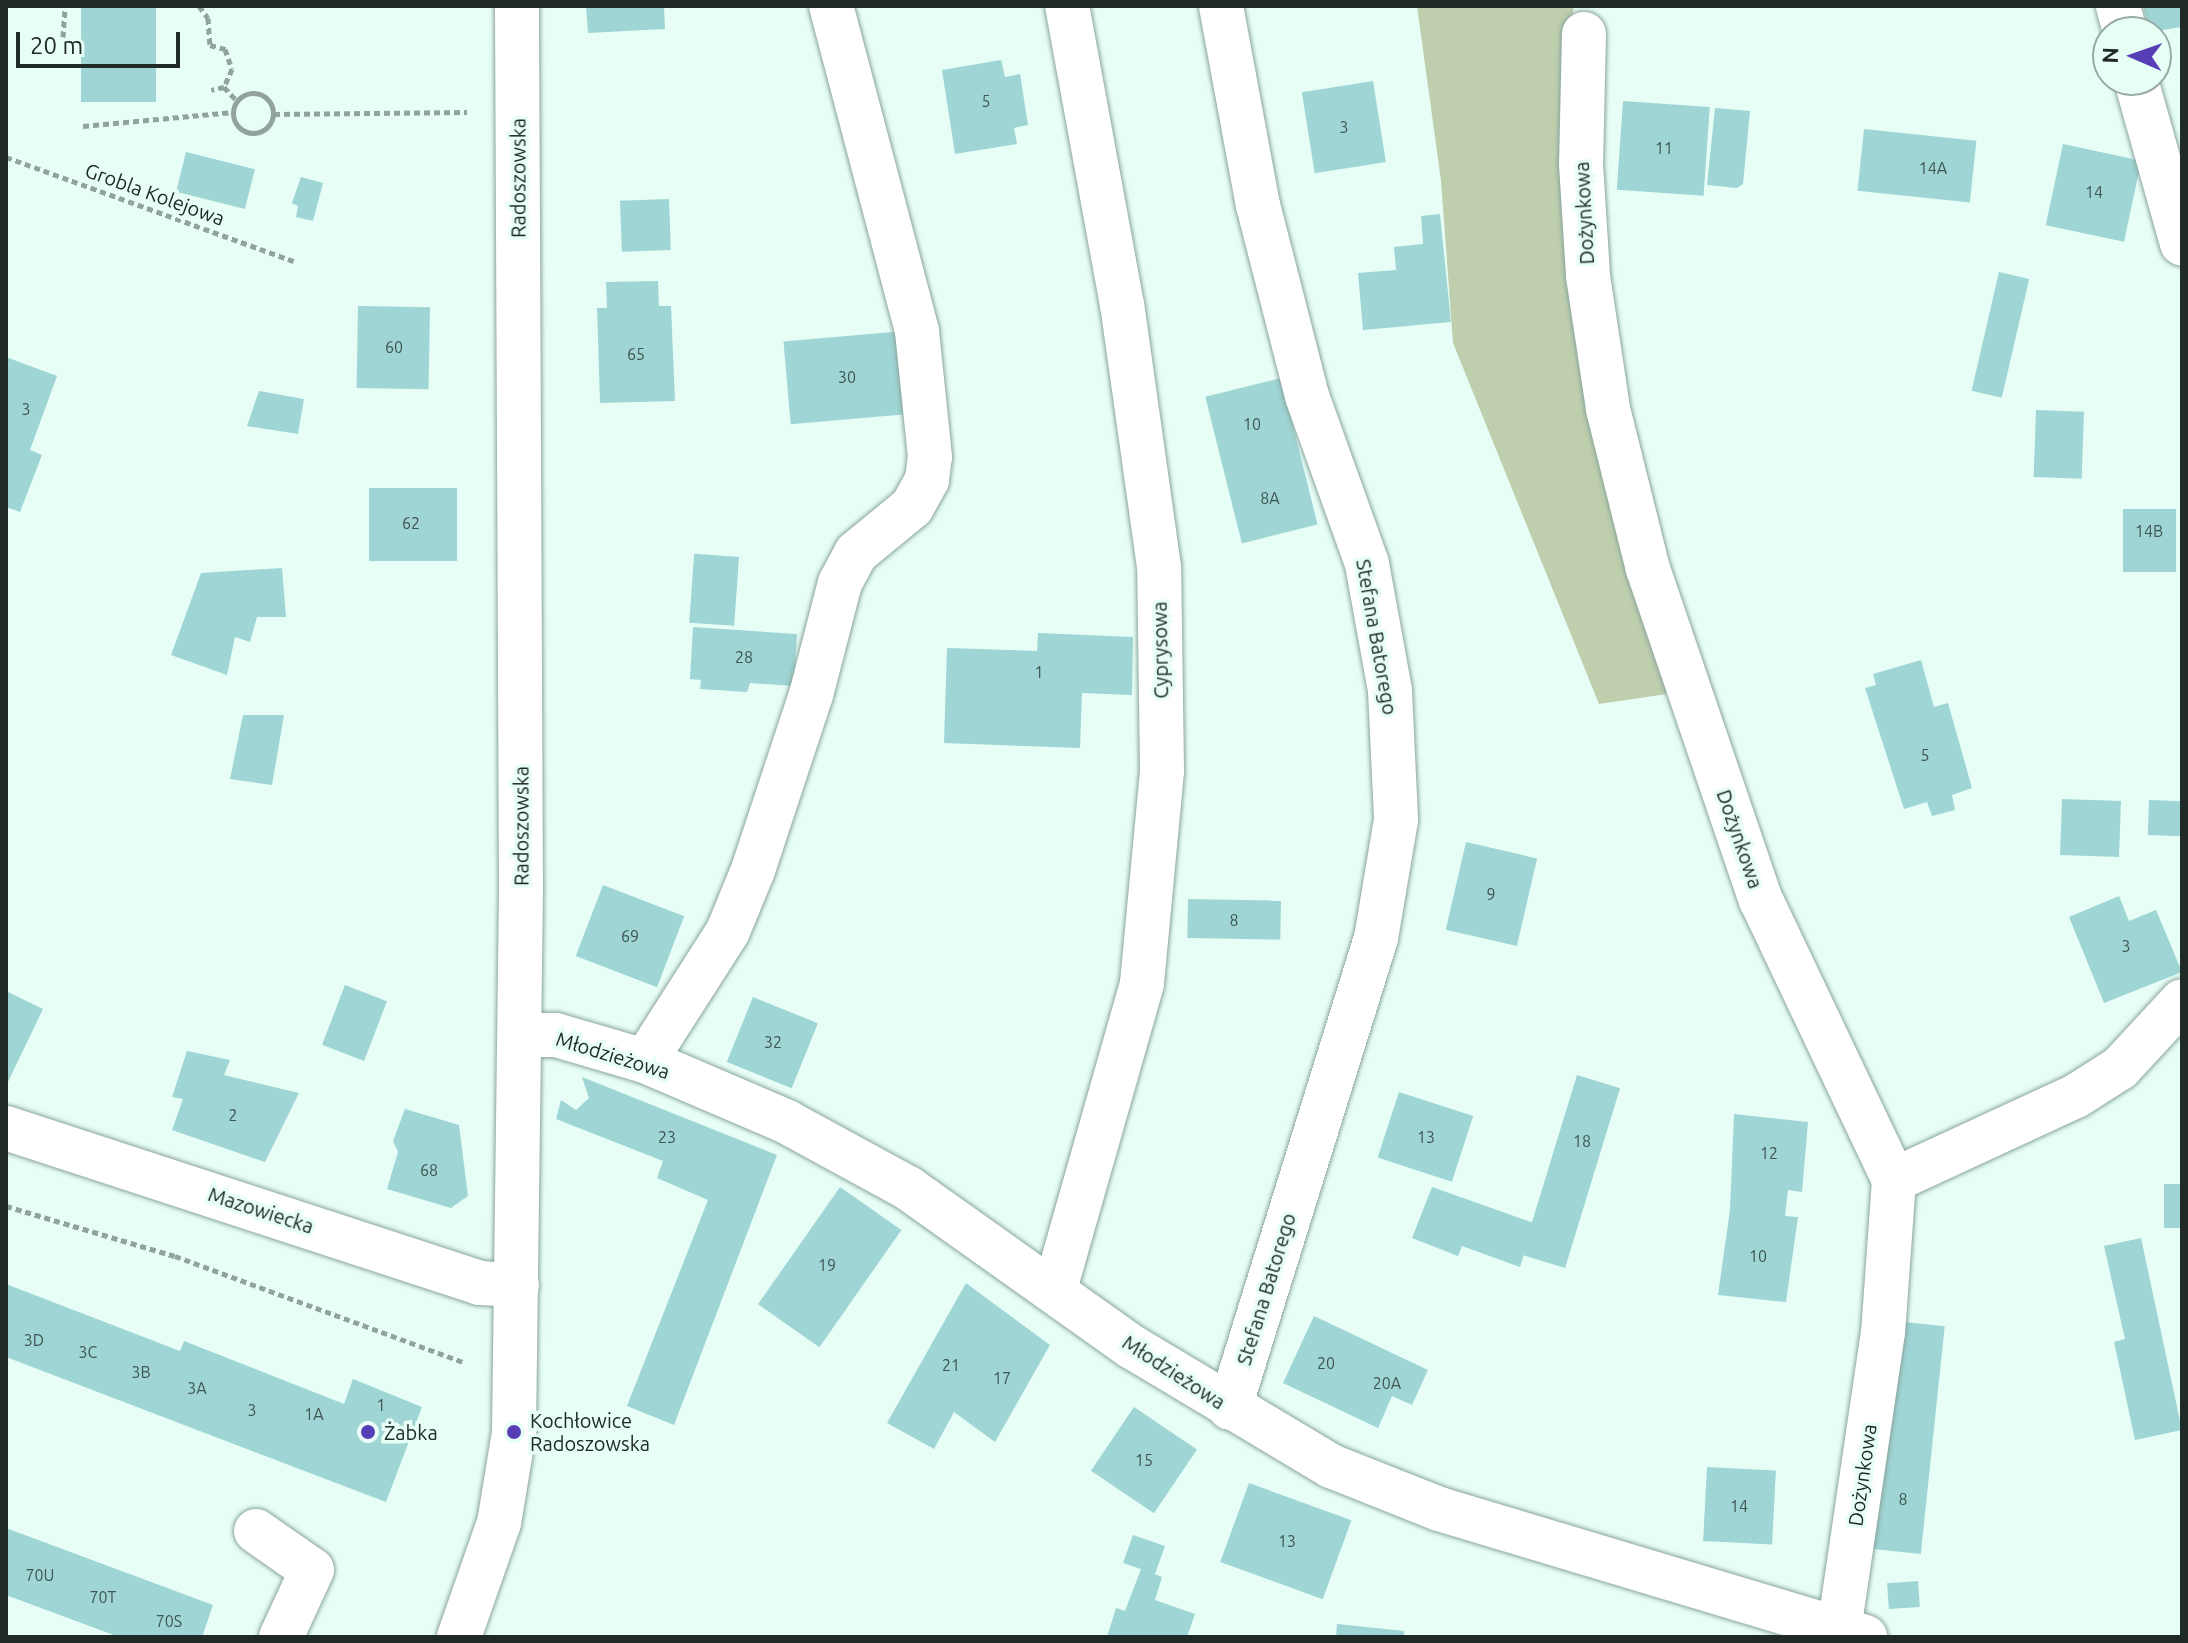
<!DOCTYPE html>
<html>
<head>
<meta charset="utf-8">
<style>
	body { margin:0 }
	#map { position:relative; width:2188px; height:1643px; overflow:hidden; background:#e7fef6; font-family:Ubuntu,sans-serif }
	div>[style] { position:absolute }
	[style*='--x'] { left:calc(var(--x)*1px); top:calc(var(--y)*1px); width:calc(var(--w)*1px); rotate:calc(var(--a)*1deg) }
	.green>* { inset:0; background:#bfcfae }
	.building>* { inset:0; background:#9fd5d5; transform-origin:0 0 }
	.path>* { height:5px; margin-top:-2.5px; transform-origin:0; background:repeating-linear-gradient(90deg,#91a39c 0 6px,transparent 0 10px) }
	.path>.ring { margin:-2.5px; padding:0; box-sizing:content-box; background:none; border:5px solid #91a39c; border-radius:50% }
	.roads { filter:drop-shadow(0 0 2px #8aa59d) drop-shadow(0 0 2px #8aa59d) }
	.minor>* { height:44px; margin:-22px; padding:0 22px; transform-origin:22px; border-radius:22px; background:#fff }
	.dots>* { width:22px; height:22px; translate:-50% -50%; box-sizing:border-box; border:4px solid #e7fef6; border-radius:50% }
	span { translate:-50% -50%; white-space:nowrap; text-align:center; line-height:1.15; -webkit-text-stroke:7px #e7fef6; paint-order:stroke }
	.number-label { font-size:16px; color:#405652 }
	.number-label span { -webkit-text-stroke-width:0 }
	.street-label { font-size:20px; color:#202b27 }
	.poi-label { font-size:20px; color:#202b27 }
	.left { translate:0 -50%; text-align:left }
	.frame { position:absolute; inset:0; border:8px solid #202b27; pointer-events:none }
	.north { position:absolute; left:2092px; top:16px; width:80px; height:80px; box-sizing:border-box; background:#e7fef6; border:2px solid #97aaa3; border-radius:50%; rotate:272deg; font-size:22px; font-weight:700; line-height:32px; text-align:center; color:#202b27 }
	.north::after { content:''; display:block; margin:auto; width:28px; height:36px; background:#563eb6; clip-path:polygon(50% 0,100% 100%,50% 72%,0 100%) }
	.scale { position:absolute; left:16px; top:32px; width:164px; height:36px; box-sizing:border-box; border:4px solid #202b27; border-top:0; padding-left:10px; font-size:24px; line-height:28px; white-space:nowrap; color:#202b27; -webkit-text-stroke:6px #e7fef6; paint-order:stroke }
</style>
</head>
<body>
<div id="map">
	<div class="green">
		<div style="clip-path:polygon(1417px 6px,1574px 6px,1569px 36px,1586px 408px,1667px 694px,1599px 704px,1453px 343px,1441px 181px)"></div>
	</div>
	<div class="building">
		<div style="left:81px;top:6px;width:75px;height:96px"></div>
		<div style="clip-path:polygon(586px 6px,664px 6px,665px 29px,588px 33px)"></div>
		<div style="clip-path:polygon(2143px 6px,2182px 6px,2182px 27px,2150px 32px)"></div>
		<div style="clip-path:polygon(1001px 60px,1005px 77px,1020px 74px,1028px 125px,1014px 128px,1017px 144px,955px 154px,942px 70px)"></div>
		<div style="left:1373px;top:81px;width:82px;height:72px;rotate:81deg"></div>
		<div style="left:1623px;top:101px;width:87px;height:89px;rotate:4deg"></div>
		<div style="clip-path:polygon(1715px 108px,1750px 111px,1743px 184px,1737px 188px,1707px 185px)"></div>
		<div style="left:1864px;top:129px;width:113px;height:62px;rotate:6deg"></div>
		<div style="left:2063px;top:144px;width:80px;height:83px;rotate:12deg"></div>
		<div style="left:186px;top:152px;width:71px;height:41px;rotate:14deg"></div>
		<div style="clip-path:polygon(301px 177px,323px 183px,313px 221px,296px 217px,298px 206px,292px 203px)"></div>
		<div style="left:669px;top:199px;width:51px;height:49px;rotate:88deg"></div>
		<div style="clip-path:polygon(1440px 214px,1451px 322px,1363px 330px,1358px 273px,1396px 270px,1394px 247px,1423px 244px,1421px 216px)"></div>
		<div style="left:1999px;top:272px;width:31px;height:122px;rotate:13deg"></div>
		<div style="clip-path:polygon(658px 281px,659px 306px,671px 306px,675px 401px,600px 403px,597px 308px,607px 308px,606px 282px)"></div>
		<div style="left:358px;top:306px;width:72px;height:82px;rotate:1deg"></div>
		<div style="left:904px;top:331px;width:83px;height:121px;rotate:85deg"></div>
		<div style="clip-path:polygon(6px 357px,57px 376px,30px 450px,42px 455px,20px 512px,6px 507px)"></div>
		<div style="left:1281px;top:378px;width:151px;height:78px;rotate:76deg"></div>
		<div style="clip-path:polygon(259px 391px,304px 399px,298px 434px,247px 426px)"></div>
		<div style="left:2036px;top:410px;width:48px;height:67px;rotate:2deg"></div>
		<div style="left:369px;top:488px;width:88px;height:73px"></div>
		<div style="left:2123px;top:509px;width:53px;height:63px"></div>
		<div style="left:739px;top:557px;width:69px;height:45px;rotate:94deg"></div>
		<div style="clip-path:polygon(282px 568px,286px 617px,257px 617px,250px 642px,235px 637px,227px 675px,171px 655px,201px 573px)"></div>
		<div style="clip-path:polygon(693px 627px,797px 634px,794px 686px,750px 683px,747px 692px,700px 689px,701px 680px,690px 679px)"></div>
		<div style="clip-path:polygon(1038px 633px,1133px 637px,1132px 695px,1082px 693px,1080px 748px,944px 743px,947px 648px,1037px 651px)"></div>
		<div style="clip-path:polygon(1921px 660px,1934px 707px,1948px 703px,1972px 788px,1952px 795px,1955px 810px,1932px 816px,1927px 802px,1904px 809px,1865px 688px,1876px 685px,1873px 674px)"></div>
		<div style="clip-path:polygon(243px 715px,284px 715px,272px 785px,230px 779px)"></div>
		<div style="left:2062px;top:799px;width:59px;height:56px;rotate:2deg"></div>
		<div style="left:2149px;top:800px;width:33px;height:35px;rotate:2deg"></div>
		<div style="left:1466px;top:842px;width:73px;height:90px;rotate:13deg"></div>
		<div style="left:603px;top:885px;width:87px;height:76px;rotate:21deg"></div>
		<div style="clip-path:polygon(2119px 896px,2129px 921px,2156px 910px,2182px 972px,2104px 1003px,2069px 917px)"></div>
		<div style="left:1188px;top:899px;width:93px;height:39px;rotate:1deg"></div>
		<div style="left:345px;top:985px;width:45px;height:64px;rotate:21deg"></div>
		<div style="clip-path:polygon(6px 991px,43px 1009px,6px 1086px)"></div>
		<div style="left:753px;top:997px;width:70px;height:70px;rotate:22deg"></div>
		<div style="clip-path:polygon(187px 1051px,230px 1060px,224px 1075px,299px 1093px,265px 1162px,172px 1130px,183px 1099px,172px 1097px)"></div>
		<div style="left:1577px;top:1075px;width:45px;height:188px;rotate:17deg"></div>
		<div style="clip-path:polygon(582px 1077px,777px 1155px,674px 1425px,627px 1406px,708px 1200px,657px 1178px,663px 1161px,556px 1119px,561px 1100px,576px 1110px,589px 1098px)"></div>
		<div style="left:1399px;top:1092px;width:78px;height:69px;rotate:18deg"></div>
		<div style="clip-path:polygon(405px 1109px,459px 1125px,468px 1196px,451px 1208px,387px 1189px,398px 1152px,393px 1141px)"></div>
		<div style="clip-path:polygon(1734px 1114px,1808px 1122px,1802px 1192px,1788px 1190px,1785px 1216px,1798px 1217px,1786px 1302px,1718px 1295px,1730px 1210px)"></div>
		<div style="left:2182px;top:1184px;width:44px;height:18px;rotate:90deg"></div>
		<div style="left:840px;top:1187px;width:75px;height:143px;rotate:35deg"></div>
		<div style="clip-path:polygon(1432px 1187px,1534px 1223px,1520px 1267px,1462px 1246px,1458px 1256px,1412px 1238px)"></div>
		<div style="clip-path:polygon(2141px 1238px,2182px 1430px,2135px 1440px,2114px 1342px,2125px 1339px,2104px 1246px)"></div>
		<div style="clip-path:polygon(966px 1283px,1050px 1345px,995px 1442px,954px 1412px,934px 1449px,887px 1423px)"></div>
		<div style="clip-path:polygon(6px 1284px,180px 1351px,184px 1341px,344px 1404px,353px 1379px,422px 1407px,386px 1502px,6px 1357px)"></div>
		<div style="clip-path:polygon(1314px 1316px,1428px 1370px,1412px 1405px,1392px 1396px,1378px 1428px,1283px 1383px)"></div>
		<div style="left:1895px;top:1321px;width:50px;height:229px;rotate:6deg"></div>
		<div style="left:1134px;top:1407px;width:76px;height:77px;rotate:34deg"></div>
		<div style="left:1707px;top:1467px;width:69px;height:74px;rotate:3deg"></div>
		<div style="left:1249px;top:1483px;width:109px;height:84px;rotate:20deg"></div>
		<div style="clip-path:polygon(6px 1528px,213px 1605px,202px 1637px,119px 1637px,6px 1595px)"></div>
		<div style="clip-path:polygon(1133px 1535px,1165px 1546px,1155px 1574px,1162px 1577px,1155px 1600px,1195px 1614px,1187px 1637px,1107px 1637px,1116px 1608px,1125px 1611px,1141px 1569px,1123px 1563px)"></div>
		<div style="left:1918px;top:1581px;width:26px;height:31px;rotate:86deg"></div>
		<div style="clip-path:polygon(1337px 1624px,1404px 1631px,1404px 1637px,1336px 1637px)"></div>
	</div>
	<div class="path">
		<div style="--x:199;--y:6;--w:15;--a:53"></div>
		<div style="--x:208;--y:18;--w:27;--a:86"></div>
		<div style="--x:210;--y:45;--w:16;--a:15"></div>
		<div style="--x:225;--y:49;--w:21;--a:71"></div>
		<div style="--x:232;--y:69;--w:20;--a:114"></div>
		<div style="--x:224;--y:87;--w:13;--a:167"></div>
		<div style="--x:63;--y:37;--w:31;--a:-86"></div>
		<div style="--x:224;--y:87;--w:19;--a:47"></div>
		<div class="ring" style="left:233px;top:93px;width:35px;height:35px"></div>
		<div style="--x:274;--y:114;--w:193;--a:-0.6"></div>
		<div style="--x:83;--y:126;--w:151;--a:-5.3"></div>
		<div style="--x:6;--y:157;--w:306;--a:19.9"></div>
		<div style="--x:6;--y:1206;--w:176;--a:16.5"></div>
		<div style="--x:175;--y:1256;--w:307;--a:20.2"></div>
	</div>
	<div class="roads">
		<div class="minor">
			<div style="--x:1221;--y:6;--w:202;--a:79.5"></div>
			<div style="--x:1258;--y:205;--w:197;--a:75.6"></div>
			<div style="--x:1307;--y:396;--w:178;--a:70.3"></div>
			<div style="--x:1367;--y:564;--w:129;--a:79.7"></div>
			<div style="--x:1390;--y:691;--w:129;--a:87.3"></div>
			<div style="--x:1396;--y:820;--w:120;--a:99.6"></div>
			<div style="--x:1376;--y:938;--w:492;--a:107.3"></div>
			<div style="--x:2118;--y:6;--w:27;--a:75"></div>
			<div style="--x:1584;--y:34;--w:130;--a:91.3"></div>
			<div style="--x:1581;--y:164;--w:112;--a:86.4"></div>
			<div style="--x:1588;--y:276;--w:134;--a:81.4"></div>
			<div style="--x:1608;--y:409;--w:165;--a:76"></div>
			<div style="--x:1648;--y:569;--w:350;--a:71.2"></div>
			<div style="--x:1761;--y:900;--w:310;--a:64.6"></div>
			<div style="--x:1894;--y:1180;--w:152;--a:94.1"></div>
			<div style="--x:1883;--y:1332;--w:300;--a:98.4"></div>
			<div style="--x:2136;--y:80;--w:170;--a:74.3"></div>
			<div style="--x:520;--y:1035;--w:36;--a:0"></div>
			<div style="--x:556;--y:1035;--w:93;--a:16.3"></div>
			<div style="--x:645;--y:1061;--w:155;--a:23.2"></div>
			<div style="--x:787;--y:1122;--w:138;--a:28.6"></div>
			<div style="--x:908;--y:1188;--w:275;--a:35.4"></div>
			<div style="--x:1132;--y:1347;--w:232;--a:30.9"></div>
			<div style="--x:1331;--y:1466;--w:116;--a:21.7"></div>
			<div style="--x:1439;--y:1509;--w:445;--a:16.7"></div>
			<div style="--x:645;--y:1061;--w:154;--a:-57.4"></div>
			<div style="--x:728;--y:931;--w:66;--a:-67.7"></div>
			<div style="--x:753;--y:870;--w:184;--a:-71.7"></div>
			<div style="--x:811;--y:695;--w:116;--a:-75.5"></div>
			<div style="--x:840;--y:583;--w:34;--a:-62"></div>
			<div style="--x:856;--y:553;--w:72;--a:-39.4"></div>
			<div style="--x:912;--y:507;--w:31;--a:-61"></div>
			<div style="--x:927;--y:480;--w:23;--a:-83"></div>
			<div style="--x:930;--y:457;--w:127;--a:-95.9"></div>
			<div style="--x:917;--y:331;--w:336;--a:-104.8"></div>
			<div style="--x:6;--y:1128;--w:498;--a:18.1"></div>
			<div style="--x:479;--y:1283;--w:38;--a:3"></div>
			<div style="--x:1894;--y:1180;--w:200;--a:-24.8"></div>
			<div style="--x:2076;--y:1096;--w:52;--a:-32.5"></div>
			<div style="--x:2120;--y:1068;--w:91;--a:-47.2"></div>
			<div style="--x:1055;--y:1289;--w:318;--a:-74.1"></div>
			<div style="--x:1142;--y:983;--w:214;--a:-84.6"></div>
			<div style="--x:1162;--y:770;--w:203;--a:-90.8"></div>
			<div style="--x:1159;--y:567;--w:265;--a:-98"></div>
			<div style="--x:1122;--y:305;--w:304;--a:-100.4"></div>
			<div style="--x:256;--y:1531;--w:68;--a:34.9"></div>
			<div style="--x:312;--y:1570;--w:74;--a:114.8"></div>
			<div style="--x:459;--y:1637;--w:121;--a:-70.7"></div>
			<div style="--x:499;--y:1523;--w:92;--a:-80.6"></div>
			<div style="--x:514;--y:1432;--w:540;--a:-89.26"></div>
			<div style="--x:521;--y:892;--w:886;--a:-90.26"></div>
		</div>
	</div>
	<div class="dots">
		<div style="left:368px;top:1432px;background:#563eb6"></div>
		<div style="left:514px;top:1432px;background:#563eb6"></div>
	</div>
	<div class="number-label">
		<span style="left:986px;top:101px">5</span>
		<span style="left:1344px;top:127px">3</span>
		<span style="left:1664px;top:148px">11</span>
		<span style="left:1933px;top:168px">14A</span>
		<span style="left:2094px;top:192px">14</span>
		<span style="left:394px;top:347px">60</span>
		<span style="left:636px;top:354px">65</span>
		<span style="left:847px;top:377px">30</span>
		<span style="left:26px;top:409px">3</span>
		<span style="left:1252px;top:424px">10</span>
		<span style="left:1270px;top:498px">8A</span>
		<span style="left:411px;top:523px">62</span>
		<span style="left:2149px;top:531px">14B</span>
		<span style="left:744px;top:657px">28</span>
		<span style="left:1039px;top:672px">1</span>
		<span style="left:1925px;top:755px">5</span>
		<span style="left:1491px;top:894px">9</span>
		<span style="left:1234px;top:920px">8</span>
		<span style="left:630px;top:936px">69</span>
		<span style="left:2126px;top:946px">3</span>
		<span style="left:773px;top:1042px">32</span>
		<span style="left:233px;top:1115px">2</span>
		<span style="left:667px;top:1137px">23</span>
		<span style="left:1426px;top:1137px">13</span>
		<span style="left:1582px;top:1141px">18</span>
		<span style="left:1769px;top:1153px">12</span>
		<span style="left:429px;top:1170px">68</span>
		<span style="left:1758px;top:1256px">10</span>
		<span style="left:827px;top:1265px">19</span>
		<span style="left:34px;top:1340px">3D</span>
		<span style="left:88px;top:1352px">3C</span>
		<span style="left:1326px;top:1363px">20</span>
		<span style="left:951px;top:1365px">21</span>
		<span style="left:141px;top:1372px">3B</span>
		<span style="left:1002px;top:1378px">17</span>
		<span style="left:1387px;top:1383px">20A</span>
		<span style="left:197px;top:1388px">3A</span>
		<span style="left:381px;top:1405px">1</span>
		<span style="left:252px;top:1410px">3</span>
		<span style="left:314px;top:1414px">1A</span>
		<span style="left:1144px;top:1460px">15</span>
		<span style="left:1903px;top:1499px">8</span>
		<span style="left:1739px;top:1506px">14</span>
		<span style="left:1287px;top:1541px">13</span>
		<span style="left:40px;top:1575px">70U</span>
		<span style="left:103px;top:1597px">70T</span>
		<span style="left:169px;top:1621px">70S</span>
	</div>
	<div class="street-label">
		<span style="left:518px;top:178px;rotate:-90deg">Radoszowska</span>
		<span style="left:155px;top:194px;rotate:20deg">Grobla Kolejowa</span>
		<span style="left:1584px;top:213px;rotate:-93deg">Dożynkowa</span>
		<span style="left:1377px;top:637px;rotate:80deg">Stefana Batorego</span>
		<span style="left:1160px;top:650px;rotate:-91deg">Cyprysowa</span>
		<span style="left:521px;top:826px;rotate:-90deg">Radoszowska</span>
		<span style="left:1740px;top:839px;rotate:71deg">Dożynkowa</span>
		<span style="left:613px;top:1055px;rotate:17deg">Młodzieżowa</span>
		<span style="left:261px;top:1210px;rotate:18deg">Mazowiecka</span>
		<span style="left:1266px;top:1289px;rotate:-73deg">Stefana Batorego</span>
		<span style="left:1174px;top:1372px;rotate:33deg">Młodzieżowa</span>
		<span style="left:1862px;top:1475px;rotate:-82deg">Dożynkowa</span>
	</div>
	<div class="poi-label">
		<span class="left" style="left:530px;top:1432px">Kochłowice<br>Radoszowska</span>
		<span class="left" style="left:384px;top:1432px">Żabka</span>
	</div>
	<div class="frame"></div>
	<div class="north">N</div>
	<div class="scale">20 m</div>
</div>
</body>
</html>
